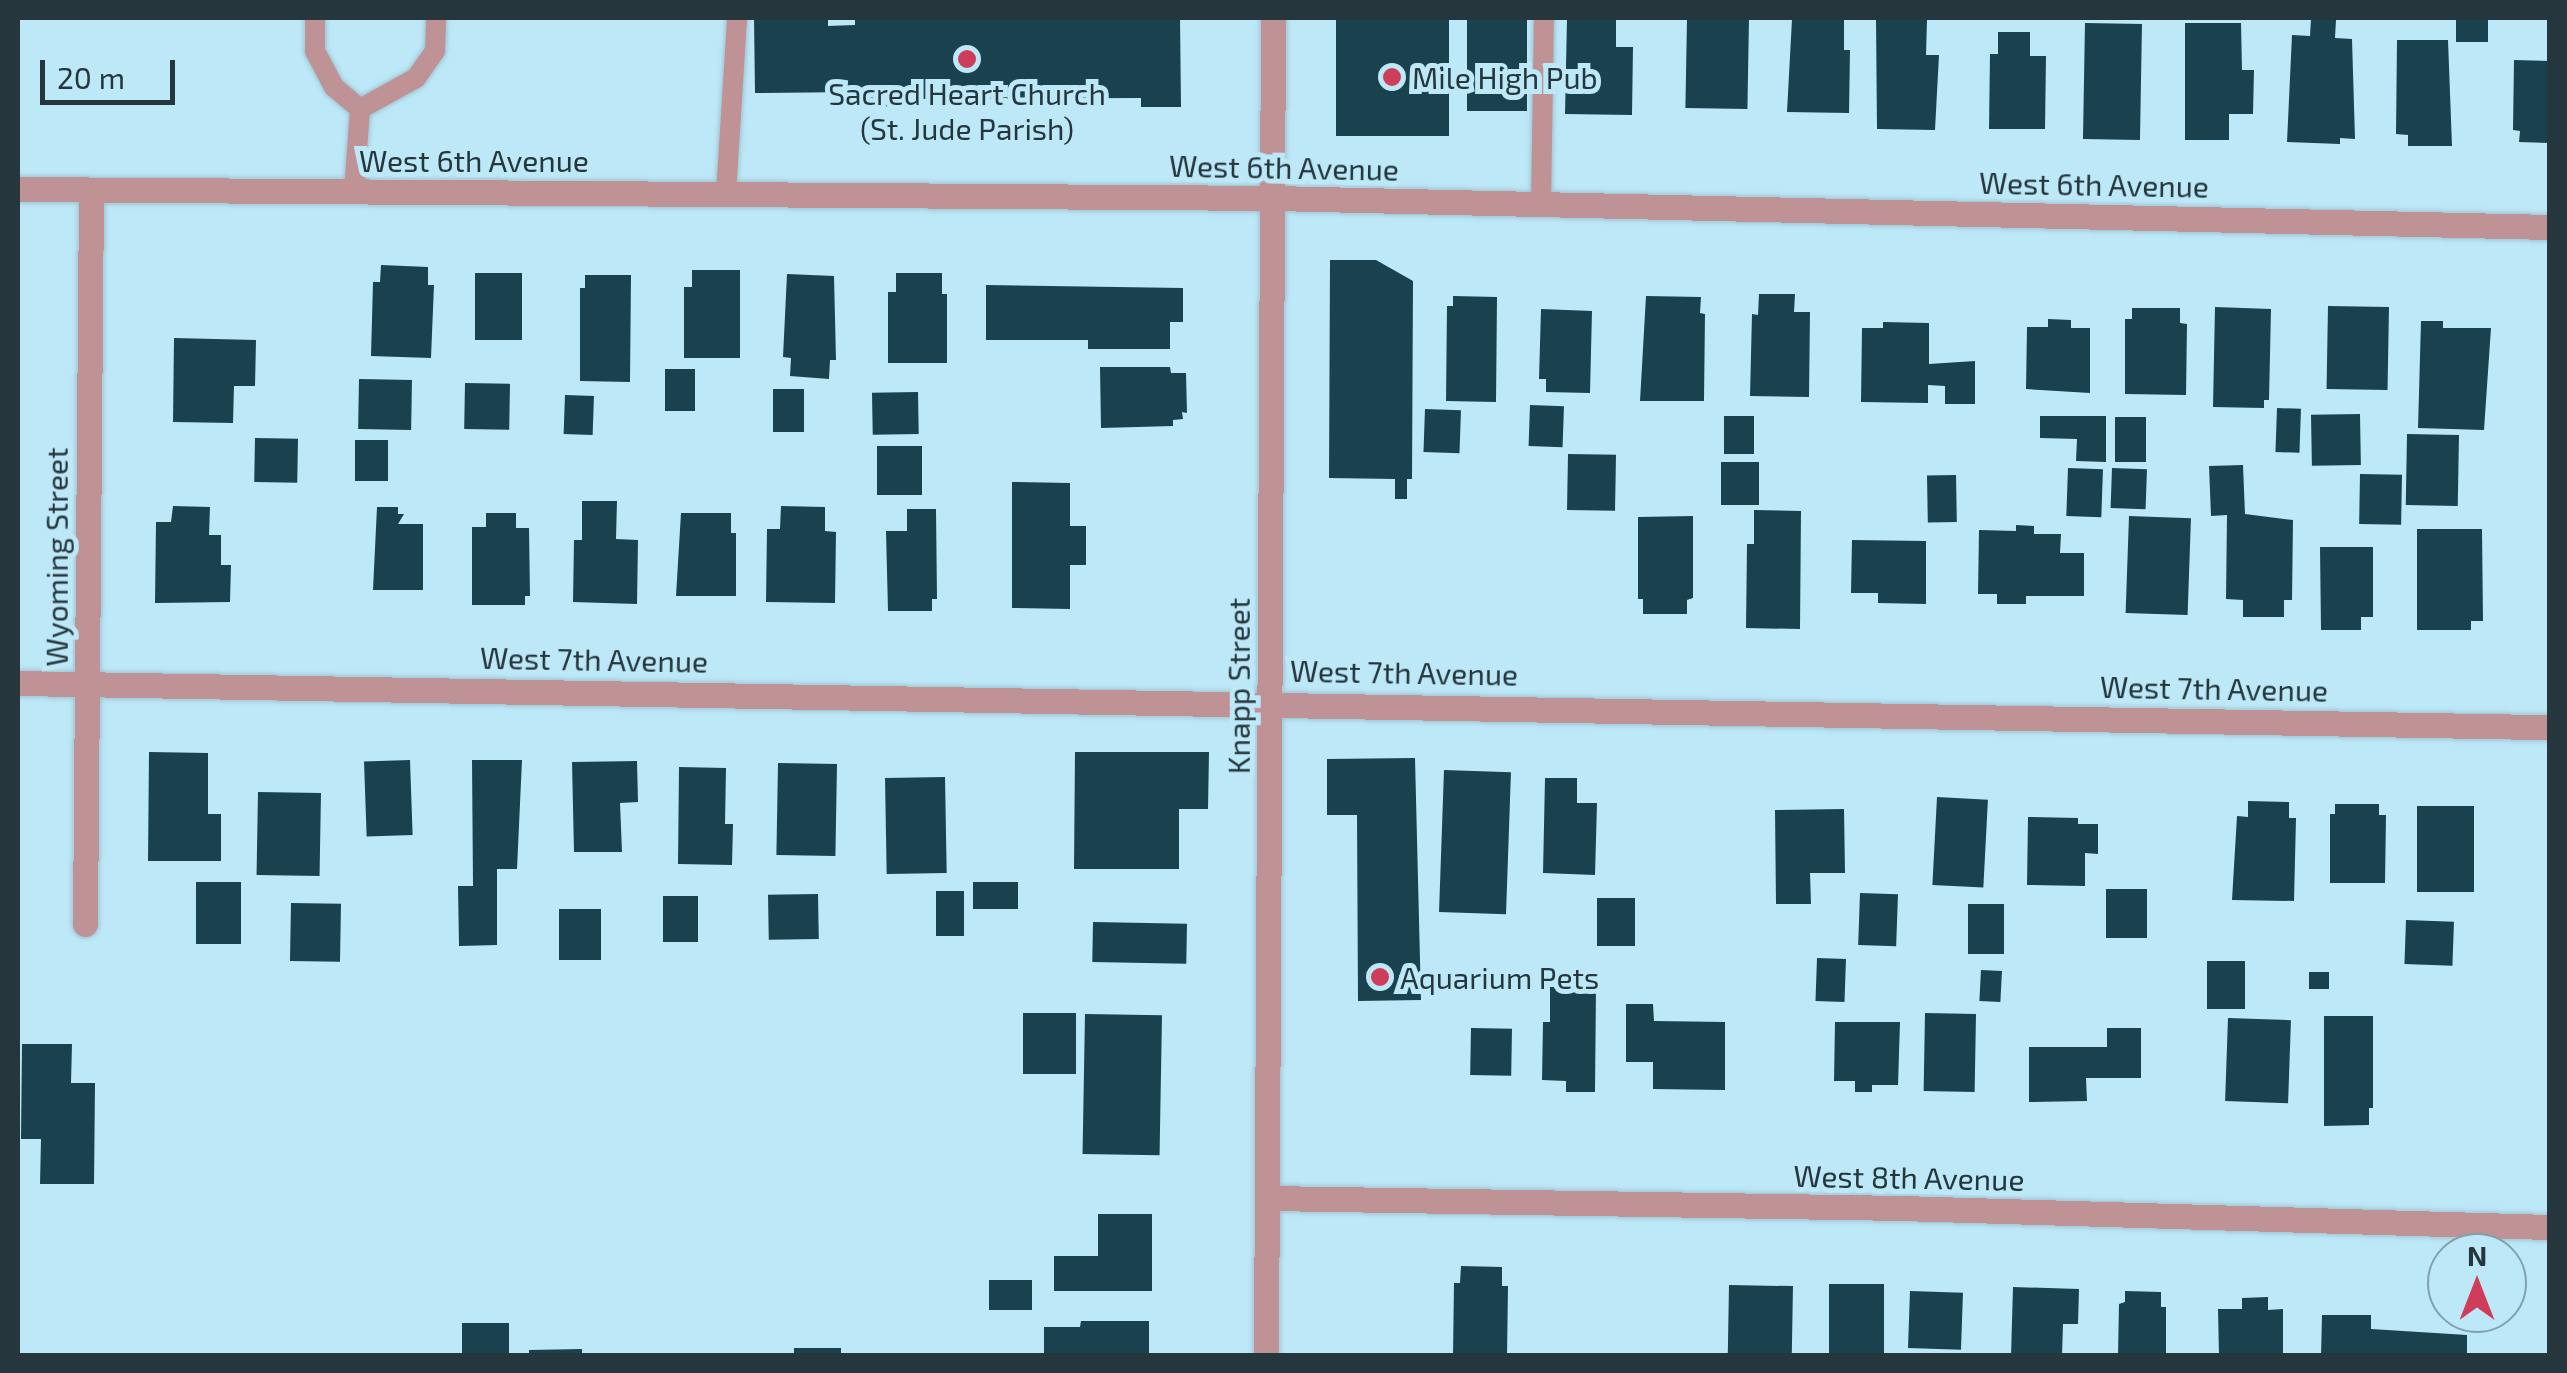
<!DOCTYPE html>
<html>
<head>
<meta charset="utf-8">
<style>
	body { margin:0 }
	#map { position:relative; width:2567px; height:1373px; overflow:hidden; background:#bde8f8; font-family:"Exo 2",sans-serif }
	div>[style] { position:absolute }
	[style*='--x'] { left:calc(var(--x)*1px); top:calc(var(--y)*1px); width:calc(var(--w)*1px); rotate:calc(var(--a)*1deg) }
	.building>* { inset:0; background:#1a414e; transform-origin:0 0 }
	.roads { filter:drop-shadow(0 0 2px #9fc4d2) drop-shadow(0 0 2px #9fc4d2) }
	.service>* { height:20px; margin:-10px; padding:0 10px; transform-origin:10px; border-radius:10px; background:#bf9295 }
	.minor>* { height:25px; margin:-12.5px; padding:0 12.5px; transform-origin:12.5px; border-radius:12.5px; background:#bf9295 }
	.tertiary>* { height:25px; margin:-12.5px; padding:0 12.5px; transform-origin:12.5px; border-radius:12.5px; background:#bf9295 }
	.dots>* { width:28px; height:28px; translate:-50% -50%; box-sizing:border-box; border:5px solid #bde8f8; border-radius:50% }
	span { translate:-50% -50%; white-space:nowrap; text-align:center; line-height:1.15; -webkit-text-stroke:10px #bde8f8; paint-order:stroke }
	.poi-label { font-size:30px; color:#25363c }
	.left { translate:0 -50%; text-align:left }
	.street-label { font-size:30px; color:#25363c }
	.frame { position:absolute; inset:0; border:20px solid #25363c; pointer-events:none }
	.north { position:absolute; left:2427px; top:1233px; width:100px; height:100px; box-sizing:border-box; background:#bde8f8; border:2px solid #80a1ad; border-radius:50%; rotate:0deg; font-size:28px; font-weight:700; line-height:40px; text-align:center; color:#25363c }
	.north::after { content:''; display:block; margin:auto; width:35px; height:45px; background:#ce3e5a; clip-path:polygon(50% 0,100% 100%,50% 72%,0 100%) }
	.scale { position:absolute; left:40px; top:60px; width:135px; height:45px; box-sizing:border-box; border:5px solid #25363c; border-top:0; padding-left:12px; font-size:30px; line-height:35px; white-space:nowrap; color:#25363c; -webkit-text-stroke:8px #bde8f8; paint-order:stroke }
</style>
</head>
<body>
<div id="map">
	<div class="building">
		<div style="clip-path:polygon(754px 18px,828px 18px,828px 26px,855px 25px,855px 18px,1180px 18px,1181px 107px,1141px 107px,1141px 98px,906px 99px,906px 106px,854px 107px,854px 92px,755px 93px)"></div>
		<div style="left:1336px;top:18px;width:113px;height:118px"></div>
		<div style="clip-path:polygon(1567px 18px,1616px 18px,1616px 47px,1633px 47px,1632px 115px,1565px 114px)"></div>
		<div style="left:1687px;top:18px;width:62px;height:90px;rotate:1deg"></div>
		<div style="left:2456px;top:18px;width:32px;height:24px"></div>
		<div style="clip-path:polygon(1792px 19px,1844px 20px,1844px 50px,1850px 50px,1849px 113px,1787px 112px)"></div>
		<div style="clip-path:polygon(1876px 19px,1927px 20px,1926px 55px,1939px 55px,1935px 130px,1877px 129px)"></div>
		<div style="clip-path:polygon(2311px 19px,2336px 20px,2335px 38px,2352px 39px,2355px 139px,2340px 138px,2340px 144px,2287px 142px,2292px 35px,2310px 36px)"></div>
		<div style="left:1467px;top:20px;width:60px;height:91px"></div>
		<div style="left:2085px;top:23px;width:57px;height:116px;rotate:1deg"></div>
		<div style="clip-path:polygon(2185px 23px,2241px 23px,2242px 70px,2254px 70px,2253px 114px,2229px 114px,2229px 140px,2185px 140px)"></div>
		<div style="clip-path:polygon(1998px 32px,2030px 32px,2030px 56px,2046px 56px,2045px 129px,1989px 129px,1990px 54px,1998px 54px)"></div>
		<div style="clip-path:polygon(2397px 40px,2448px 40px,2452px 146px,2408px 146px,2408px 135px,2396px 134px)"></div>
		<div style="clip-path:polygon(2514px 60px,2550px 61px,2550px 143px,2519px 142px,2520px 131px,2513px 130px)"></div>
		<div style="clip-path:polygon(1330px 260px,1376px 260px,1413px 281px,1412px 479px,1407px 479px,1407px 499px,1395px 499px,1395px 479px,1329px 478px)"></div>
		<div style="clip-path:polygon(381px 265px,428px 267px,428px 285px,434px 285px,431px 358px,371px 356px,373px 282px,380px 282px)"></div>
		<div style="clip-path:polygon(692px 270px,740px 270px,740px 358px,684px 358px,684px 287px,692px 287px)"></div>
		<div style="left:522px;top:273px;width:67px;height:47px;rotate:90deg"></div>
		<div style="clip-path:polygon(896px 273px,942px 273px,942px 294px,947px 294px,947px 363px,888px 363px,888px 292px,896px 292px)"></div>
		<div style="clip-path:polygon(787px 274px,834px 276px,836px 360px,830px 360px,829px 379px,790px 376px,791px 358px,783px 357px)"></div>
		<div style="clip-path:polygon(585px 275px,631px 275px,630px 382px,580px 381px,580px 288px,585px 288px)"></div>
		<div style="clip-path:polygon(986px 285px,1183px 288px,1183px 322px,1170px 322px,1170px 349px,1088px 349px,1088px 340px,986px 340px)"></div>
		<div style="clip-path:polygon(1759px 294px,1795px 294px,1794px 312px,1810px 312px,1809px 397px,1750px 396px,1752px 314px,1758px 315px)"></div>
		<div style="clip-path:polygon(1453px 296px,1497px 297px,1496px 402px,1446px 401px,1447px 306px,1453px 306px)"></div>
		<div style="clip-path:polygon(1646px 296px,1701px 297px,1700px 313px,1705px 314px,1704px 401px,1640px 401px)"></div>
		<div style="left:2328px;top:306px;width:61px;height:83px;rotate:1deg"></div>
		<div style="clip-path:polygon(2215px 307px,2271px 309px,2269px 400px,2264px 400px,2264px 408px,2213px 407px)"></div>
		<div style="clip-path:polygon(2132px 308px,2180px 308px,2180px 323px,2187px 324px,2186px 395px,2125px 394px,2125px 319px,2132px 319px)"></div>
		<div style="clip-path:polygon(1541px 309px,1592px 311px,1590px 393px,1546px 392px,1546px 379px,1539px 379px)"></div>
		<div style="clip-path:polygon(2048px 319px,2071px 320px,2071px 328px,2090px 328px,2090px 393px,2026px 389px,2027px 327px,2048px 327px)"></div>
		<div style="clip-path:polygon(2421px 321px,2443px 321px,2443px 328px,2491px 328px,2484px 430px,2418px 428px)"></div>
		<div style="clip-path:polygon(1883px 322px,1929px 323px,1929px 364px,1975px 361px,1975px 404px,1945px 404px,1945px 386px,1928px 385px,1928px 403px,1861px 402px,1862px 328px,1883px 328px)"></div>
		<div style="clip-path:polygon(174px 338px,256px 340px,255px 386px,234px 386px,233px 423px,173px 422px)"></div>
		<div style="clip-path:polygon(1100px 367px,1170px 367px,1171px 373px,1186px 373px,1187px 413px,1182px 412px,1183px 419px,1173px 420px,1173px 426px,1101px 428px)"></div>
		<div style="left:695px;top:369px;width:42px;height:30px;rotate:90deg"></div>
		<div style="left:359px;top:379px;width:53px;height:50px;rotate:1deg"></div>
		<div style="left:465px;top:383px;width:45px;height:46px;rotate:1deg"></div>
		<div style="left:773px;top:389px;width:31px;height:43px"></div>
		<div style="left:918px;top:392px;width:42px;height:46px;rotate:89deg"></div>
		<div style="left:565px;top:395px;width:29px;height:39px;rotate:2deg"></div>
		<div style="left:1530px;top:405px;width:34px;height:41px;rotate:2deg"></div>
		<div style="left:2277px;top:408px;width:24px;height:44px;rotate:2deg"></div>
		<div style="left:1425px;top:409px;width:36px;height:43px;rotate:2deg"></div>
		<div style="left:2360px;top:414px;width:51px;height:49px;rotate:89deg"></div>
		<div style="left:1724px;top:416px;width:30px;height:38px"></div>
		<div style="clip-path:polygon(2040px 416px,2106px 416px,2106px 462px,2076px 461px,2077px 439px,2040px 438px)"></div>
		<div style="left:2115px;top:417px;width:31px;height:45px"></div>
		<div style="left:2407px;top:434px;width:52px;height:71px;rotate:1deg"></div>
		<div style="left:255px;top:438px;width:43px;height:44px;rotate:1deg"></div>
		<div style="left:355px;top:440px;width:33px;height:41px"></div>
		<div style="left:877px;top:446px;width:45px;height:49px"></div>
		<div style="left:1568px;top:454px;width:48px;height:56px;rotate:1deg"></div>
		<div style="left:1721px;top:462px;width:38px;height:43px"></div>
		<div style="clip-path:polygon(2243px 465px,2245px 514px,2293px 520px,2292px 600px,2284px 600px,2284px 617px,2243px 617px,2243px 600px,2226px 599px,2227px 515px,2211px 516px,2209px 466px)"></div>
		<div style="left:2068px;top:468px;width:35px;height:48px;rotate:2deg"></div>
		<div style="left:2112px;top:468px;width:35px;height:40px;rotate:2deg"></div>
		<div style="left:2360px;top:474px;width:42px;height:50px;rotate:1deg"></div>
		<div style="left:1956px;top:475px;width:47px;height:29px;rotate:89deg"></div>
		<div style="clip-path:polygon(1012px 482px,1070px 483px,1070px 526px,1086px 526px,1086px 565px,1070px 565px,1070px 609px,1012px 608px)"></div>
		<div style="clip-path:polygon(582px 501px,617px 501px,616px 539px,638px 540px,637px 604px,573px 602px,574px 540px,582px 540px)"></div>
		<div style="clip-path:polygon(173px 506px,210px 507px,209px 535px,221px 535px,221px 565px,231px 565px,230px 602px,155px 603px,156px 522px,171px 522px)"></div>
		<div style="clip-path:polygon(781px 506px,825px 507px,825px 531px,836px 532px,835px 603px,766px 602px,767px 529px,780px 529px)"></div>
		<div style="clip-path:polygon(377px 507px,398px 507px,398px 514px,404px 514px,398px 524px,423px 524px,423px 590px,373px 590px)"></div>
		<div style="clip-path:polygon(907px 509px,936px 509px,937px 599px,932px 599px,932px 611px,888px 611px,886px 531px,907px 531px)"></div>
		<div style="clip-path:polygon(1754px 510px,1801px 511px,1800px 629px,1746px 628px,1747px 544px,1754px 544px)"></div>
		<div style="clip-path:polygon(486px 513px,516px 513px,516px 528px,529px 528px,530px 596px,525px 596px,525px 605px,472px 605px,472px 527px,486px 527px)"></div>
		<div style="clip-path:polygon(681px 513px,731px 513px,731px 533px,736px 533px,736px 596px,676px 596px)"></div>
		<div style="clip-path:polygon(1693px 516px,1693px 598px,1687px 600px,1687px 614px,1643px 614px,1643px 599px,1638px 599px,1638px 517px)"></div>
		<div style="left:2129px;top:516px;width:62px;height:97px;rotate:2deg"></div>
		<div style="clip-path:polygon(2016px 525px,2034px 526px,2034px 534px,2061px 534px,2060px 553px,2084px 553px,2084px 596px,2026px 596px,2026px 604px,1997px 604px,1997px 594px,1978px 594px,1979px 530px,2016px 531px)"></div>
		<div style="clip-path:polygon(2417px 529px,2482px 529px,2483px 621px,2471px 621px,2471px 630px,2417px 630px)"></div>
		<div style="clip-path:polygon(1852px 540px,1926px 541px,1926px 604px,1878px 603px,1878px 593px,1851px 593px)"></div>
		<div style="clip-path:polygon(2320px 547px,2373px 547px,2373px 617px,2361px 617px,2361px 630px,2321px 630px)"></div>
		<div style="clip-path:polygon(149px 752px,208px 753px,208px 814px,221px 814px,221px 861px,148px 861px)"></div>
		<div style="clip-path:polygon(1075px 752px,1209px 752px,1208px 809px,1179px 809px,1179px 869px,1074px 869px)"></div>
		<div style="clip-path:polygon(1415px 758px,1421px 1000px,1358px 1001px,1357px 815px,1327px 815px,1327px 759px)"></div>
		<div style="left:410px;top:760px;width:75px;height:46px;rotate:88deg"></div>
		<div style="clip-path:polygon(472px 760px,522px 760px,517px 869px,497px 869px,497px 945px,459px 946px,458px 886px,473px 886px)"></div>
		<div style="clip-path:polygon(637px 761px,638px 802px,620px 803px,622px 852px,574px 852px,572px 762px)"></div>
		<div style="left:778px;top:763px;width:59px;height:92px;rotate:1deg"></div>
		<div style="clip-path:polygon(679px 767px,726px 768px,725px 824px,733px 824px,732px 865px,678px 864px)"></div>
		<div style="left:1444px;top:770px;width:67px;height:142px;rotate:2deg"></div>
		<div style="left:945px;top:777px;width:96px;height:60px;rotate:89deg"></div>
		<div style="clip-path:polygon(1545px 778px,1577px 778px,1577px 803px,1597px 803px,1595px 875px,1543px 873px)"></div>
		<div style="left:258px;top:792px;width:63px;height:83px;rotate:1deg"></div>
		<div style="left:1937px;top:797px;width:51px;height:88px;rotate:3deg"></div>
		<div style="clip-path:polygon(2248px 801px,2289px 802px,2289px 818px,2296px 818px,2294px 901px,2232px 900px,2237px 816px,2248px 817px)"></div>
		<div style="clip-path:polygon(2335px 804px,2379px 804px,2379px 815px,2386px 815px,2385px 883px,2330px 883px,2330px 814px,2335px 814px)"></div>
		<div style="left:2417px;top:806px;width:57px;height:86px"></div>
		<div style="clip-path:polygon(1844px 809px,1845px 873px,1810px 873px,1811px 904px,1776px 904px,1775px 810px)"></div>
		<div style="clip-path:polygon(2028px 817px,2078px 818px,2078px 824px,2098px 824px,2098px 854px,2085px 853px,2085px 886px,2027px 885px)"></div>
		<div style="left:196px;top:882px;width:45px;height:62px"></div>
		<div style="left:973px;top:882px;width:45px;height:27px"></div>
		<div style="left:2106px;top:889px;width:41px;height:49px"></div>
		<div style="left:936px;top:891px;width:28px;height:45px"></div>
		<div style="left:1860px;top:893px;width:38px;height:52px;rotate:2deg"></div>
		<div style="left:818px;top:894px;width:45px;height:50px;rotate:89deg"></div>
		<div style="left:663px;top:896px;width:35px;height:46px"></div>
		<div style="left:1597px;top:898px;width:38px;height:48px"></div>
		<div style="left:291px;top:903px;width:50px;height:58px;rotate:1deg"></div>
		<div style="left:2004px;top:904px;width:50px;height:36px;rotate:90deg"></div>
		<div style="left:559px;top:909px;width:42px;height:51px"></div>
		<div style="left:2406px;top:920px;width:48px;height:44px;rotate:2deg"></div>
		<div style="left:1093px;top:922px;width:94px;height:40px;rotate:1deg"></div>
		<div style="left:1817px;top:958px;width:29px;height:43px;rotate:2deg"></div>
		<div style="left:2207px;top:961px;width:38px;height:48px"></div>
		<div style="left:1981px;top:970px;width:21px;height:31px;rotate:3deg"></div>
		<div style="left:2309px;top:972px;width:20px;height:17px"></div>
		<div style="clip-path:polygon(1550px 987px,1596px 987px,1595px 1092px,1566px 1092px,1566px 1081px,1542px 1080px,1543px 1022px,1550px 1022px)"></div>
		<div style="clip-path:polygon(1626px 1004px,1653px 1004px,1654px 1021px,1725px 1022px,1725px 1090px,1653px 1089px,1653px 1062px,1626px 1062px)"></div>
		<div style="left:1076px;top:1013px;width:61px;height:53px;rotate:90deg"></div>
		<div style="left:1925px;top:1013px;width:51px;height:78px;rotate:1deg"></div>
		<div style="left:1085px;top:1014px;width:77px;height:140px;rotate:1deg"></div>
		<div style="clip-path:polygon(2324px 1016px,2373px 1016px,2373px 1108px,2369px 1108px,2369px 1125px,2324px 1126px)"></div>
		<div style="left:2228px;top:1018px;width:63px;height:83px;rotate:2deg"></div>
		<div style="clip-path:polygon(1835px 1022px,1900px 1022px,1898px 1085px,1872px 1085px,1872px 1092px,1855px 1092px,1855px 1081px,1834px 1081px)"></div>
		<div style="left:1471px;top:1028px;width:41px;height:47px;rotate:1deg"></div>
		<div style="clip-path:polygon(2107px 1028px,2141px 1028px,2141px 1078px,2086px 1078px,2087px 1101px,2029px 1102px,2029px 1047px,2107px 1047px)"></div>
		<div style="clip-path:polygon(22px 1044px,72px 1044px,71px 1083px,95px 1083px,94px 1184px,40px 1184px,41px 1139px,21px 1139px)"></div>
		<div style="clip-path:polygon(1098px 1214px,1152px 1214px,1152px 1291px,1054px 1291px,1054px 1256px,1098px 1256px)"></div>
		<div style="clip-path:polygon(1461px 1266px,1502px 1267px,1502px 1286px,1508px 1286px,1507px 1356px,1453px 1356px,1454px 1283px,1460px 1283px)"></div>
		<div style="left:989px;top:1280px;width:43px;height:30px"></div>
		<div style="left:1829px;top:1284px;width:55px;height:72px"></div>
		<div style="left:1729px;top:1285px;width:64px;height:71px;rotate:1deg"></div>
		<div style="clip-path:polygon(2013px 1287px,2079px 1289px,2078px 1324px,2063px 1324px,2062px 1356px,2011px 1356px)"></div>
		<div style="left:1910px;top:1291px;width:53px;height:57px;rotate:2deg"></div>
		<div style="clip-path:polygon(2125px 1291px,2161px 1292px,2161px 1307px,2166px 1307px,2166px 1356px,2118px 1356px,2119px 1304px,2125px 1302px)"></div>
		<div style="clip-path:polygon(2268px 1297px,2268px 1310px,2283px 1309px,2283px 1356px,2219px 1356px,2218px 1309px,2242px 1309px,2242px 1298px)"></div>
		<div style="clip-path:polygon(2322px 1315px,2371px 1315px,2371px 1329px,2467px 1335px,2467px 1356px,2321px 1356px)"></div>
		<div style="clip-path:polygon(1081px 1321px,1149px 1321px,1149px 1356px,1044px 1355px,1044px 1327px,1080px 1327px)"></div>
		<div style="left:462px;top:1323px;width:47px;height:33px"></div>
		<div style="left:794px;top:1348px;width:47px;height:8px"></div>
		<div style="clip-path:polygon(582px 1349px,582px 1356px,529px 1356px,529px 1350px)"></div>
	</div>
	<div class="roads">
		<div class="service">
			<div style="--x:315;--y:18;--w:33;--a:90"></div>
			<div style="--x:315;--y:51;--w:41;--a:62.2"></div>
			<div style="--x:334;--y:87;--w:34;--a:40"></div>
			<div style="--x:360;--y:109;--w:64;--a:-29"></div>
			<div style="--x:416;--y:78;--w:33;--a:-55"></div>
			<div style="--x:435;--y:51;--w:33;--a:-88"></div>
			<div style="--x:354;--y:191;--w:82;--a:-85.8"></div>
			<div style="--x:726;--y:194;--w:176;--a:-86.4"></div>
			<div style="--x:1541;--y:204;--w:186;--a:-89.1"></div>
		</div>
		<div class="minor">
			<div style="--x:18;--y:189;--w:1255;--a:0.41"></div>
			<div style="--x:1273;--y:198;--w:1277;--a:1.3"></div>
			<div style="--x:18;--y:683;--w:2532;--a:1"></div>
			<div style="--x:85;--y:924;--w:734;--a:-89.53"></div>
			<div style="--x:1267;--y:1198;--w:634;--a:0.9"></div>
			<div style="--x:1901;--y:1208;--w:649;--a:1.68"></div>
		</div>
		<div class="tertiary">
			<div style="--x:1266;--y:1356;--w:1338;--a:-89.7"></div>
		</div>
	</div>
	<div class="dots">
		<div style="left:967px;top:59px;background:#ce3e5a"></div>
		<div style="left:1392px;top:77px;background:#ce3e5a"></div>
		<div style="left:1380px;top:977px;background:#ce3e5a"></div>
	</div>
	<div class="poi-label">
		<span class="left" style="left:1412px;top:77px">Mile High Pub</span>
		<span style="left:967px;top:110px">Sacred Heart Church<br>(St. Jude Parish)</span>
		<span class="left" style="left:1400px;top:977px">Aquarium Pets</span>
	</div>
	<div class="street-label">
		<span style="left:474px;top:160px">West 6th Avenue</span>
		<span style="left:1284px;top:167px;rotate:1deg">West 6th Avenue</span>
		<span style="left:2094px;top:184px;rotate:1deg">West 6th Avenue</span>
		<span style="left:56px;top:557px;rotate:-90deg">Wyoming Street</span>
		<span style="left:594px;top:659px;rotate:1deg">West 7th Avenue</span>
		<span style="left:1404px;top:672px;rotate:1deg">West 7th Avenue</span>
		<span style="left:1238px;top:686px;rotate:-90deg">Knapp Street</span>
		<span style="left:2214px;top:688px;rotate:1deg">West 7th Avenue</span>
		<span style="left:1909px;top:1177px;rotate:1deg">West 8th Avenue</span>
	</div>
	<div class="frame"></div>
	<div class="north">N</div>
	<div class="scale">20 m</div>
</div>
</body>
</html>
